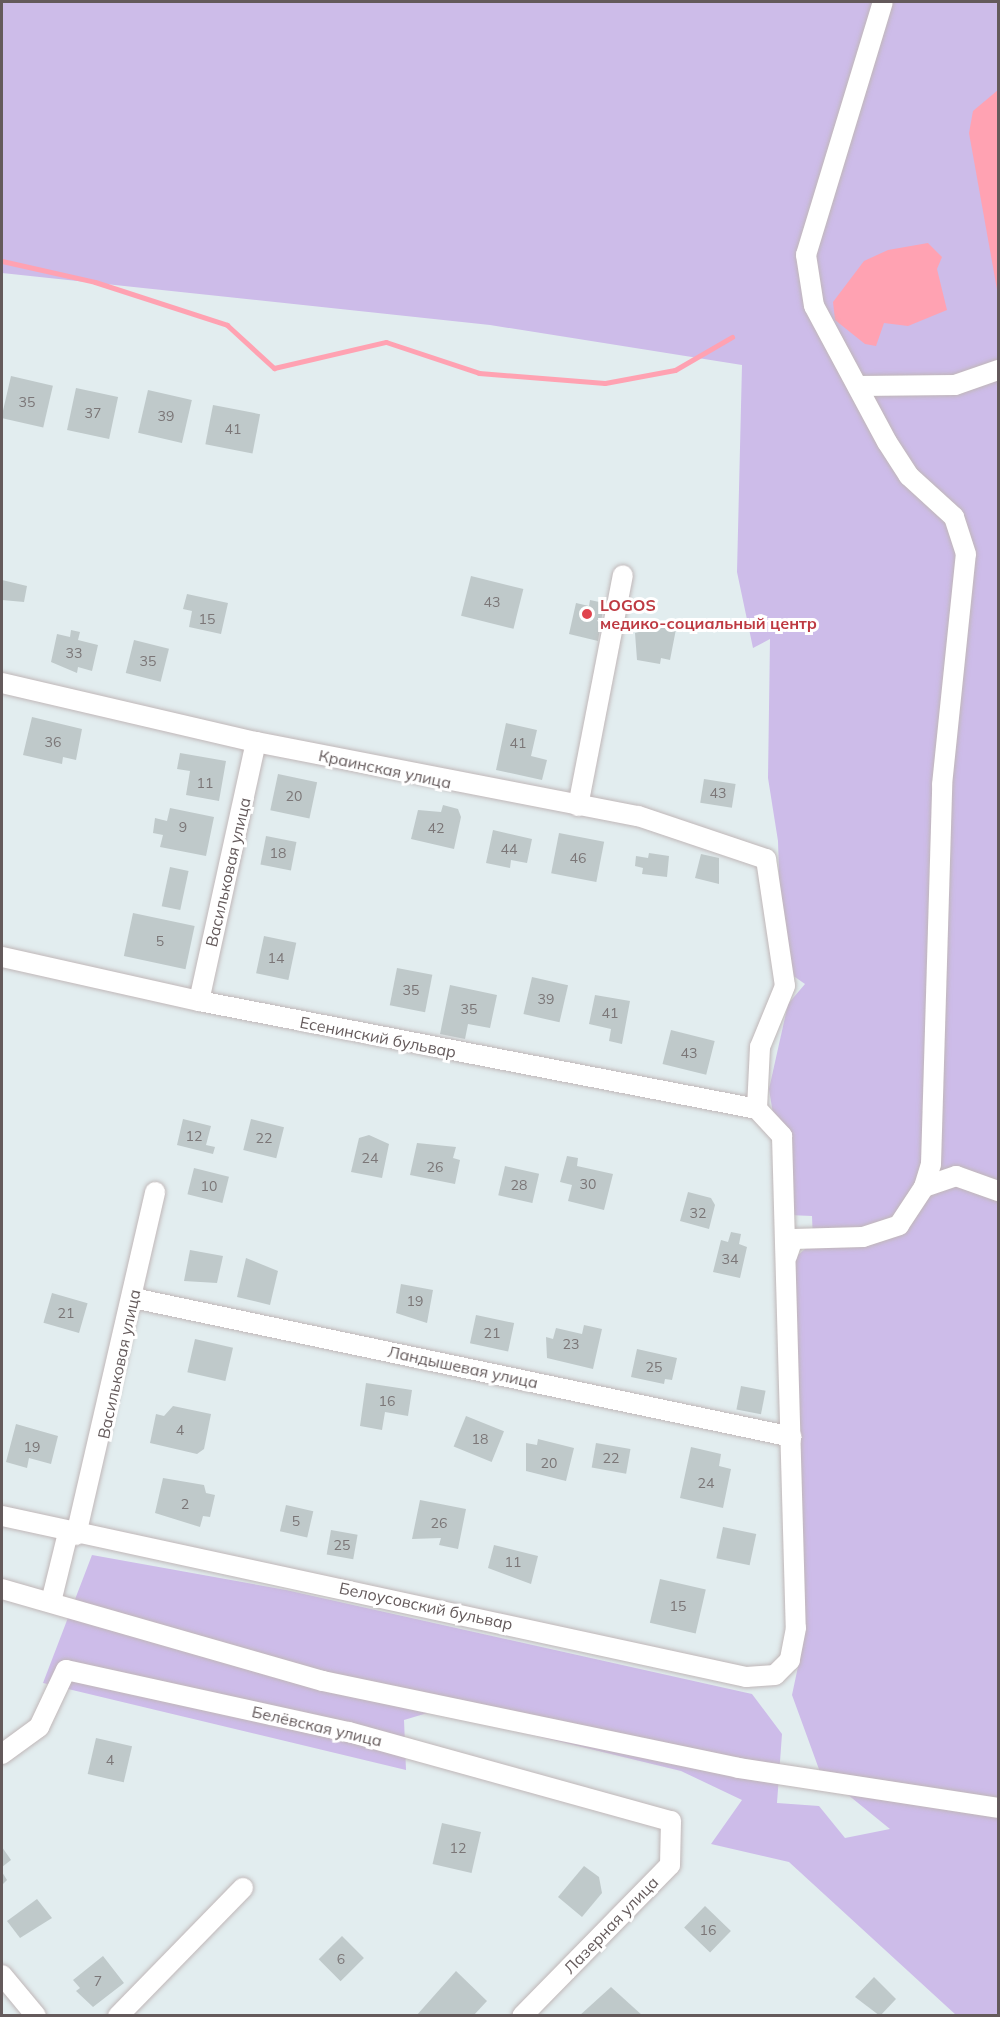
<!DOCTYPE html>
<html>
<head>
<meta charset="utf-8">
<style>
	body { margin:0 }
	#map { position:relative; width:1000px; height:2017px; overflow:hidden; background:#e2edef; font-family:Mulish,sans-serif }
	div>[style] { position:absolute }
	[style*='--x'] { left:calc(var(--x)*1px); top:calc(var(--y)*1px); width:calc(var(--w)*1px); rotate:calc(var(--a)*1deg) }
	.green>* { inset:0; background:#cdbce9 }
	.water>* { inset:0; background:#ffa2b2 }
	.stream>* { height:5px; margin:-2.5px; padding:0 2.5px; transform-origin:2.5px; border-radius:2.5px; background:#ffa2b2 }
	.building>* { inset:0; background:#bfc9ca; transform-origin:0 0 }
	.roads { filter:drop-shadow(0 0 2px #c0b7b8) drop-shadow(0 0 2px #c0b7b8) }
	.street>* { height:20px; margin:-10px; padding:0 10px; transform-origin:10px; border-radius:10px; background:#fff }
	.dots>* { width:16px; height:16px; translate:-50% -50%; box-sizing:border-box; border:3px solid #fff; border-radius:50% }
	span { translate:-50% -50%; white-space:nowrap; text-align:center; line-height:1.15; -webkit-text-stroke:6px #fff; paint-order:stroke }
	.number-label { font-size:14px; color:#7b7677 }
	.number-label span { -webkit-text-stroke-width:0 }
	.health-label { font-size:16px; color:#be3a42; font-weight:700 }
	.left { translate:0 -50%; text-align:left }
	.street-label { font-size:16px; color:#645a5b }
	.frame { position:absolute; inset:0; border:3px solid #645a5b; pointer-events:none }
</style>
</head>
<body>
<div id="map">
	<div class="green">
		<div style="clip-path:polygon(2px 2px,998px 2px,998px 2015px,956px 2015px,789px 1862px,711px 1844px,742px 1800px,681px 1771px,434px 1711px,404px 1720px,406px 1770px,43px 1683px,92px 1555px,286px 1590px,752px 1694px,782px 1734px,777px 1803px,819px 1806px,845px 1838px,890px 1829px,820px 1772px,792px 1695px,803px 1643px,802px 1492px,790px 1262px,813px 1242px,812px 1216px,789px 1215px,769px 1089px,788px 1004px,805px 984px,782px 968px,778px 841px,768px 778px,770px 639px,753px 648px,737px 572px,742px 365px,490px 325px,2px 273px)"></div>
	</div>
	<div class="water">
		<div style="clip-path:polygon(998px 90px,998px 295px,969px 133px,973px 111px)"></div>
		<div style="clip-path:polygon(928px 243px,942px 257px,937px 269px,947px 310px,908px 326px,884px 323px,876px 346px,865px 344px,835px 320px,833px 302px,864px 261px,888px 250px)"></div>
	</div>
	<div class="stream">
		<div style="--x:2;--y:261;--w:95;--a:12.7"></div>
		<div style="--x:95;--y:282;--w:139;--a:18"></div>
		<div style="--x:227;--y:325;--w:64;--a:42.5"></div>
		<div style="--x:274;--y:368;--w:115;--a:-13.1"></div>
		<div style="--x:386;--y:342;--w:98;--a:18.4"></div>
		<div style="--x:479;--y:373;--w:126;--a:4.5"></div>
		<div style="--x:605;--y:383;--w:71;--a:-10.5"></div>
		<div style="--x:675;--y:370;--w:66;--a:-30.1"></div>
	</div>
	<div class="building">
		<div style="left:11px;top:376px;width:43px;height:43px;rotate:13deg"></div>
		<div style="left:76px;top:388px;width:43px;height:43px;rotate:12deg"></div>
		<div style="left:148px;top:390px;width:45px;height:44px;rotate:13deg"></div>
		<div style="left:213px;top:405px;width:48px;height:40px;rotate:11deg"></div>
		<div style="left:471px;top:576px;width:54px;height:41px;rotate:14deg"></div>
		<div style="clip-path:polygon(2px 580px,27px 586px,24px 602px,2px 600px)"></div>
		<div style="clip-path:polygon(187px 594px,228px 603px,221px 634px,189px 627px,192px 611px,183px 609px)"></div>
		<div style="clip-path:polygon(590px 600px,604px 603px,598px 641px,569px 634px,576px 603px,589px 606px)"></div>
		<div style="clip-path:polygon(656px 620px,677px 624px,670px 660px,661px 658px,660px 664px,637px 660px,635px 633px,655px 628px)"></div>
		<div style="clip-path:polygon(71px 630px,80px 632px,78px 640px,98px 645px,92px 671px,78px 667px,77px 673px,51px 662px,57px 634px,70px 637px)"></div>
		<div style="left:134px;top:640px;width:36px;height:34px;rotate:14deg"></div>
		<div style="clip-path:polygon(32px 717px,82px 729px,76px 760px,63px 757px,62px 764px,23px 755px)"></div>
		<div style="clip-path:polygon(506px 723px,537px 730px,531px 756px,547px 760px,542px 780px,496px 770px)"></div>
		<div style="clip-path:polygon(180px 753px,226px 761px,219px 801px,186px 795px,190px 771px,177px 769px)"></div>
		<div style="left:278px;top:774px;width:40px;height:37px;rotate:12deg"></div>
		<div style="left:704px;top:779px;width:32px;height:24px;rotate:9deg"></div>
		<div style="clip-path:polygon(443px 805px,458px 809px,461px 817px,454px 849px,411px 839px,418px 810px,441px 812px)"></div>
		<div style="clip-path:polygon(170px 808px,214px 817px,206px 856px,160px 847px,163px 835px,153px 833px,155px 818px,167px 821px)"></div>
		<div style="clip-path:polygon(493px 830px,532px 839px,527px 863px,511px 860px,510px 868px,486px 863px)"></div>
		<div style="left:559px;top:833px;width:46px;height:41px;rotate:11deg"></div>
		<div style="left:266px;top:836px;width:31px;height:29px;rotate:11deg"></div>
		<div style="clip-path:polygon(649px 853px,669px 856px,667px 877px,642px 874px,643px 868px,635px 866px,636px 856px,648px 858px)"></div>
		<div style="clip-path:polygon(701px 854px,719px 858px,719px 884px,695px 878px)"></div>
		<div style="left:170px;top:867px;width:19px;height:40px;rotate:12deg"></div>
		<div style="left:133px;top:913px;width:63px;height:44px;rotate:12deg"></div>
		<div style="left:264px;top:936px;width:33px;height:38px;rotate:12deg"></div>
		<div style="left:397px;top:968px;width:36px;height:38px;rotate:11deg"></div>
		<div style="left:532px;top:977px;width:37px;height:38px;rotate:13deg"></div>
		<div style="clip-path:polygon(450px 985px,497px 995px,490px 1028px,468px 1024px,465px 1039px,440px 1034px)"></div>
		<div style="clip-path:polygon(595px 995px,630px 1001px,622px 1044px,609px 1041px,611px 1029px,589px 1024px)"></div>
		<div style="left:671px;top:1030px;width:45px;height:35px;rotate:14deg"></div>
		<div style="clip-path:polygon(183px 1119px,211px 1126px,206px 1145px,215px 1147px,213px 1154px,177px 1145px)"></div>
		<div style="left:251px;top:1119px;width:34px;height:32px;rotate:14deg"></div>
		<div style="clip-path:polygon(369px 1135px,389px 1144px,382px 1178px,351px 1172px,359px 1138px)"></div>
		<div style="clip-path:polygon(417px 1143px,456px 1147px,453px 1158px,460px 1160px,455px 1184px,410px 1175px)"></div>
		<div style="clip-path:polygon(567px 1156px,578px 1158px,577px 1166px,613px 1174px,604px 1210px,568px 1201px,572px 1185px,560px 1182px)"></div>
		<div style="left:505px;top:1166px;width:35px;height:30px;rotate:13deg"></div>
		<div style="left:194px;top:1168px;width:36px;height:27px;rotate:14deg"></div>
		<div style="clip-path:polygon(688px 1192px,711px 1198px,715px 1205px,709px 1229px,680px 1221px)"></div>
		<div style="clip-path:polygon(731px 1232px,741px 1234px,739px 1244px,747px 1247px,740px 1278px,713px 1272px,721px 1240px,728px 1242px)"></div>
		<div style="clip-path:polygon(190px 1250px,223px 1256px,217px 1283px,184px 1281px)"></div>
		<div style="clip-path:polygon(246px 1258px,278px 1271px,270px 1305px,237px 1297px)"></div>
		<div style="clip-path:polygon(401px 1284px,433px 1290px,427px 1323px,396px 1313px)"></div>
		<div style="left:52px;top:1293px;width:37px;height:31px;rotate:16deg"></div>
		<div style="left:476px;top:1315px;width:39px;height:29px;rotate:12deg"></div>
		<div style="clip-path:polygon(584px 1325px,602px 1329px,593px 1369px,547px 1358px,546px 1337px,553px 1339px,556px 1328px,582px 1334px)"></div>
		<div style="left:195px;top:1339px;width:39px;height:34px;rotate:13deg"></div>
		<div style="clip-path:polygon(637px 1349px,677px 1358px,672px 1380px,665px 1379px,664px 1384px,631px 1377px)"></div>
		<div style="clip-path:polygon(366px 1383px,412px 1390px,408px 1416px,385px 1412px,382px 1430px,360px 1426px)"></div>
		<div style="left:741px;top:1386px;width:25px;height:24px;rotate:11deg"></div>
		<div style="clip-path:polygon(173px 1406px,211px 1414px,204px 1449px,197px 1454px,150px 1443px,156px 1414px,164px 1416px)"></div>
		<div style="left:466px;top:1416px;width:41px;height:33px;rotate:22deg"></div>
		<div style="clip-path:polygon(16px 1424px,58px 1436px,51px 1464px,29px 1458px,27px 1468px,6px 1462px)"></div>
		<div style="clip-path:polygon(538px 1439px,574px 1448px,566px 1481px,526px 1471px,526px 1443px,537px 1445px)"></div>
		<div style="left:596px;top:1443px;width:35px;height:25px;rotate:10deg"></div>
		<div style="clip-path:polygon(691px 1447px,721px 1454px,719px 1466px,731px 1469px,723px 1508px,680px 1498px)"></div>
		<div style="clip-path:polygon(163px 1478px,204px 1485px,206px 1493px,215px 1495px,210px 1517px,203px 1516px,200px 1527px,155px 1513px)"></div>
		<div style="clip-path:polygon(420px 1500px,466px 1509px,458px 1549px,439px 1545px,441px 1538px,412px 1539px)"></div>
		<div style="left:286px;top:1505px;width:28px;height:27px;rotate:13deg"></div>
		<div style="left:723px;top:1527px;width:34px;height:32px;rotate:12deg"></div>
		<div style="left:331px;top:1530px;width:27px;height:25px;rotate:10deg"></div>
		<div style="clip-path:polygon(494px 1545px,538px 1556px,531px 1584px,488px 1568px)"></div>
		<div style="left:660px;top:1579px;width:47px;height:45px;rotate:13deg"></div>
		<div style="left:96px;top:1738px;width:37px;height:37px;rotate:13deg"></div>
		<div style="left:442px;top:1823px;width:40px;height:42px;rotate:13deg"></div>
		<div style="clip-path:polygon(2px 1847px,11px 1860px,2px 1867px)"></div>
		<div style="clip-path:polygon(584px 1866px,599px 1877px,602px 1893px,582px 1917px,558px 1897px)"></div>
		<div style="clip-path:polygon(2px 1872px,7px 1880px,2px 1885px)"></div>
		<div style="clip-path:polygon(37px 1899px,52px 1918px,20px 1938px,7px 1921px)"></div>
		<div style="left:705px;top:1906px;width:36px;height:30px;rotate:44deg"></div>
		<div style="left:342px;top:1936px;width:31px;height:33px;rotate:45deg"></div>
		<div style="clip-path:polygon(103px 1956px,124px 1983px,93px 2007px,76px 1991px,80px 1988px,73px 1980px)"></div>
		<div style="clip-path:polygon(456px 1971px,487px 2001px,473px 2016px,416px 2016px)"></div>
		<div style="clip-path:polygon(874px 1977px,896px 1999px,880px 2016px,855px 1997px)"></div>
		<div style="clip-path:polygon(611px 1987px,643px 2016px,579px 2016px)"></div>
	</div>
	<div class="roads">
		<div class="street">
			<div style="--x:859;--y:386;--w:96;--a:-0.6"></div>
			<div style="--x:955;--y:385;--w:46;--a:-19.2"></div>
			<div style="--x:2;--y:683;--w:261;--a:13.1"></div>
			<div style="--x:256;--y:742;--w:389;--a:11"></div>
			<div style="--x:638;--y:816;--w:135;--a:18.6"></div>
			<div style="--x:766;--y:859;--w:128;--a:81.5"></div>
			<div style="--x:785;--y:986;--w:66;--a:112.3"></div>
			<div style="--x:760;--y:1047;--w:62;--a:92.8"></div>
			<div style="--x:757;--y:1109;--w:37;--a:47"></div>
			<div style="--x:782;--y:1136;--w:492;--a:88.4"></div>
			<div style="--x:796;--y:1628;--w:33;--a:101"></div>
			<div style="--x:790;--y:1660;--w:21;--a:135"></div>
			<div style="--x:775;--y:1675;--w:29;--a:176"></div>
			<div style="--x:746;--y:1677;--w:761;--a:-167.79"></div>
			<div style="--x:578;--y:806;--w:235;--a:-79"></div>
			<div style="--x:2;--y:957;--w:202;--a:12.6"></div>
			<div style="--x:199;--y:1001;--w:568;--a:10.95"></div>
			<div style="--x:199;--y:1001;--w:265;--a:-77.6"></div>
			<div style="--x:924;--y:1187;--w:34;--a:-19"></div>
			<div style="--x:956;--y:1176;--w:45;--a:19.7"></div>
			<div style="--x:787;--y:1256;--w:18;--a:-71"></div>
			<div style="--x:793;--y:1239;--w:70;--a:-1.6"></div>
			<div style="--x:863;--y:1237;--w:38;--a:-18"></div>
			<div style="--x:899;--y:1225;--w:45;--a:-56.7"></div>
			<div style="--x:924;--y:1187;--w:24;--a:-73"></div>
			<div style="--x:931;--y:1164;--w:379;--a:-88.3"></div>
			<div style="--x:942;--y:785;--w:232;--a:-84.1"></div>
			<div style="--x:966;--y:554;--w:39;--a:-108"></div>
			<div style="--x:954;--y:517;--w:61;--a:-137.7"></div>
			<div style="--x:909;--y:476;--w:40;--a:-122.9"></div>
			<div style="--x:887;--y:442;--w:154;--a:-118.2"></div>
			<div style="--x:814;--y:306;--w:52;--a:-98.9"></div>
			<div style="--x:806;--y:255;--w:264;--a:-73.1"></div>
			<div style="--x:133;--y:1298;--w:673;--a:11.91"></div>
			<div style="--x:76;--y:1535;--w:352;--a:-77"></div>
			<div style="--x:2;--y:1589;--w:334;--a:16"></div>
			<div style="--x:323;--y:1681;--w:424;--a:11.8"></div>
			<div style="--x:738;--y:1768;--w:263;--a:8.7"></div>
			<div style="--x:51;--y:1602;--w:71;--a:-76.2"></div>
			<div style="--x:2;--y:1754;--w:46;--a:-36.1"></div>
			<div style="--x:39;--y:1727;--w:63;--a:-64.7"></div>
			<div style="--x:66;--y:1670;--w:290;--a:12.4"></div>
			<div style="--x:349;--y:1732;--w:334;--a:15.5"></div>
			<div style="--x:671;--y:1821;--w:44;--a:91.3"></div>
			<div style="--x:670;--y:1865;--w:211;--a:134.4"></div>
			<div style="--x:2;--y:1975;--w:53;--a:50.3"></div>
			<div style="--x:118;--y:2016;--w:179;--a:-45.7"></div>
		</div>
	</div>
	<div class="dots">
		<div style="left:587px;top:614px;background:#e0444e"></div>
	</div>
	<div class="number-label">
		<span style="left:27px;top:402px">35</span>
		<span style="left:93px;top:413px">37</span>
		<span style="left:166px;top:416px">39</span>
		<span style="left:233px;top:429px">41</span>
		<span style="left:492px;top:602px">43</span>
		<span style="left:207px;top:619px">15</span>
		<span style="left:74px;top:653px">33</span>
		<span style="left:148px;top:661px">35</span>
		<span style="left:53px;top:742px">36</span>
		<span style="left:518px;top:743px">41</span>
		<span style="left:205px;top:783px">11</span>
		<span style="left:718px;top:793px">43</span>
		<span style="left:294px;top:796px">20</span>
		<span style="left:183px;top:827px">9</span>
		<span style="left:436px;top:828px">42</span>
		<span style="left:509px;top:849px">44</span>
		<span style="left:278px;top:853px">18</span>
		<span style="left:578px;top:858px">46</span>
		<span style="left:160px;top:941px">5</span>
		<span style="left:276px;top:958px">14</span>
		<span style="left:411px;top:990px">35</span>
		<span style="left:546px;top:999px">39</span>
		<span style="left:469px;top:1009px">35</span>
		<span style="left:610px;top:1013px">41</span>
		<span style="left:689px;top:1053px">43</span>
		<span style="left:194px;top:1136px">12</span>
		<span style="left:264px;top:1138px">22</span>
		<span style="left:370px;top:1158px">24</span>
		<span style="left:435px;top:1167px">26</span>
		<span style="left:588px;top:1184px">30</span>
		<span style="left:519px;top:1185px">28</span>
		<span style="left:209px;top:1186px">10</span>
		<span style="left:698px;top:1213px">32</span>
		<span style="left:730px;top:1259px">34</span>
		<span style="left:415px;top:1301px">19</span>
		<span style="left:66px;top:1313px">21</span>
		<span style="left:492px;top:1333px">21</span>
		<span style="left:571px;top:1344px">23</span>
		<span style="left:654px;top:1367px">25</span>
		<span style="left:387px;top:1401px">16</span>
		<span style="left:180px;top:1430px">4</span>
		<span style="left:480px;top:1439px">18</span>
		<span style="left:32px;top:1447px">19</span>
		<span style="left:611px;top:1458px">22</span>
		<span style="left:549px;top:1463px">20</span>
		<span style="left:706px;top:1483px">24</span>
		<span style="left:185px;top:1504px">2</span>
		<span style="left:296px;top:1521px">5</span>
		<span style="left:439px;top:1523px">26</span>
		<span style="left:342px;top:1545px">25</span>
		<span style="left:513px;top:1562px">11</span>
		<span style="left:678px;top:1606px">15</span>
		<span style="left:110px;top:1760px">4</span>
		<span style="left:458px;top:1848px">12</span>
		<span style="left:708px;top:1930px">16</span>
		<span style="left:341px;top:1959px">6</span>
		<span style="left:98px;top:1981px">7</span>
	</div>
	<div class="health-label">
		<span class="left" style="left:600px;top:614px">LOGOS<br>медико-социальный центр</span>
	</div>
	<div class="street-label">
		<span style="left:385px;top:769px;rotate:12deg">Краинская улица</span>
		<span style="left:228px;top:872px;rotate:-77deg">Васильковая улица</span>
		<span style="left:378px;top:1037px;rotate:11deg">Есенинский бульвар</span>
		<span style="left:119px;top:1364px;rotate:-78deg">Васильковая улица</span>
		<span style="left:463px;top:1367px;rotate:12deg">Ландышевая улица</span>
		<span style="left:426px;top:1606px;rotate:12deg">Белоусовский бульвар</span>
		<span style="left:317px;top:1726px;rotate:13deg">Белёвская улица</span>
		<span style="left:611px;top:1925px;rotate:-46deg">Лазерная улица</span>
	</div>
	<div class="frame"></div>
</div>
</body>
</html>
